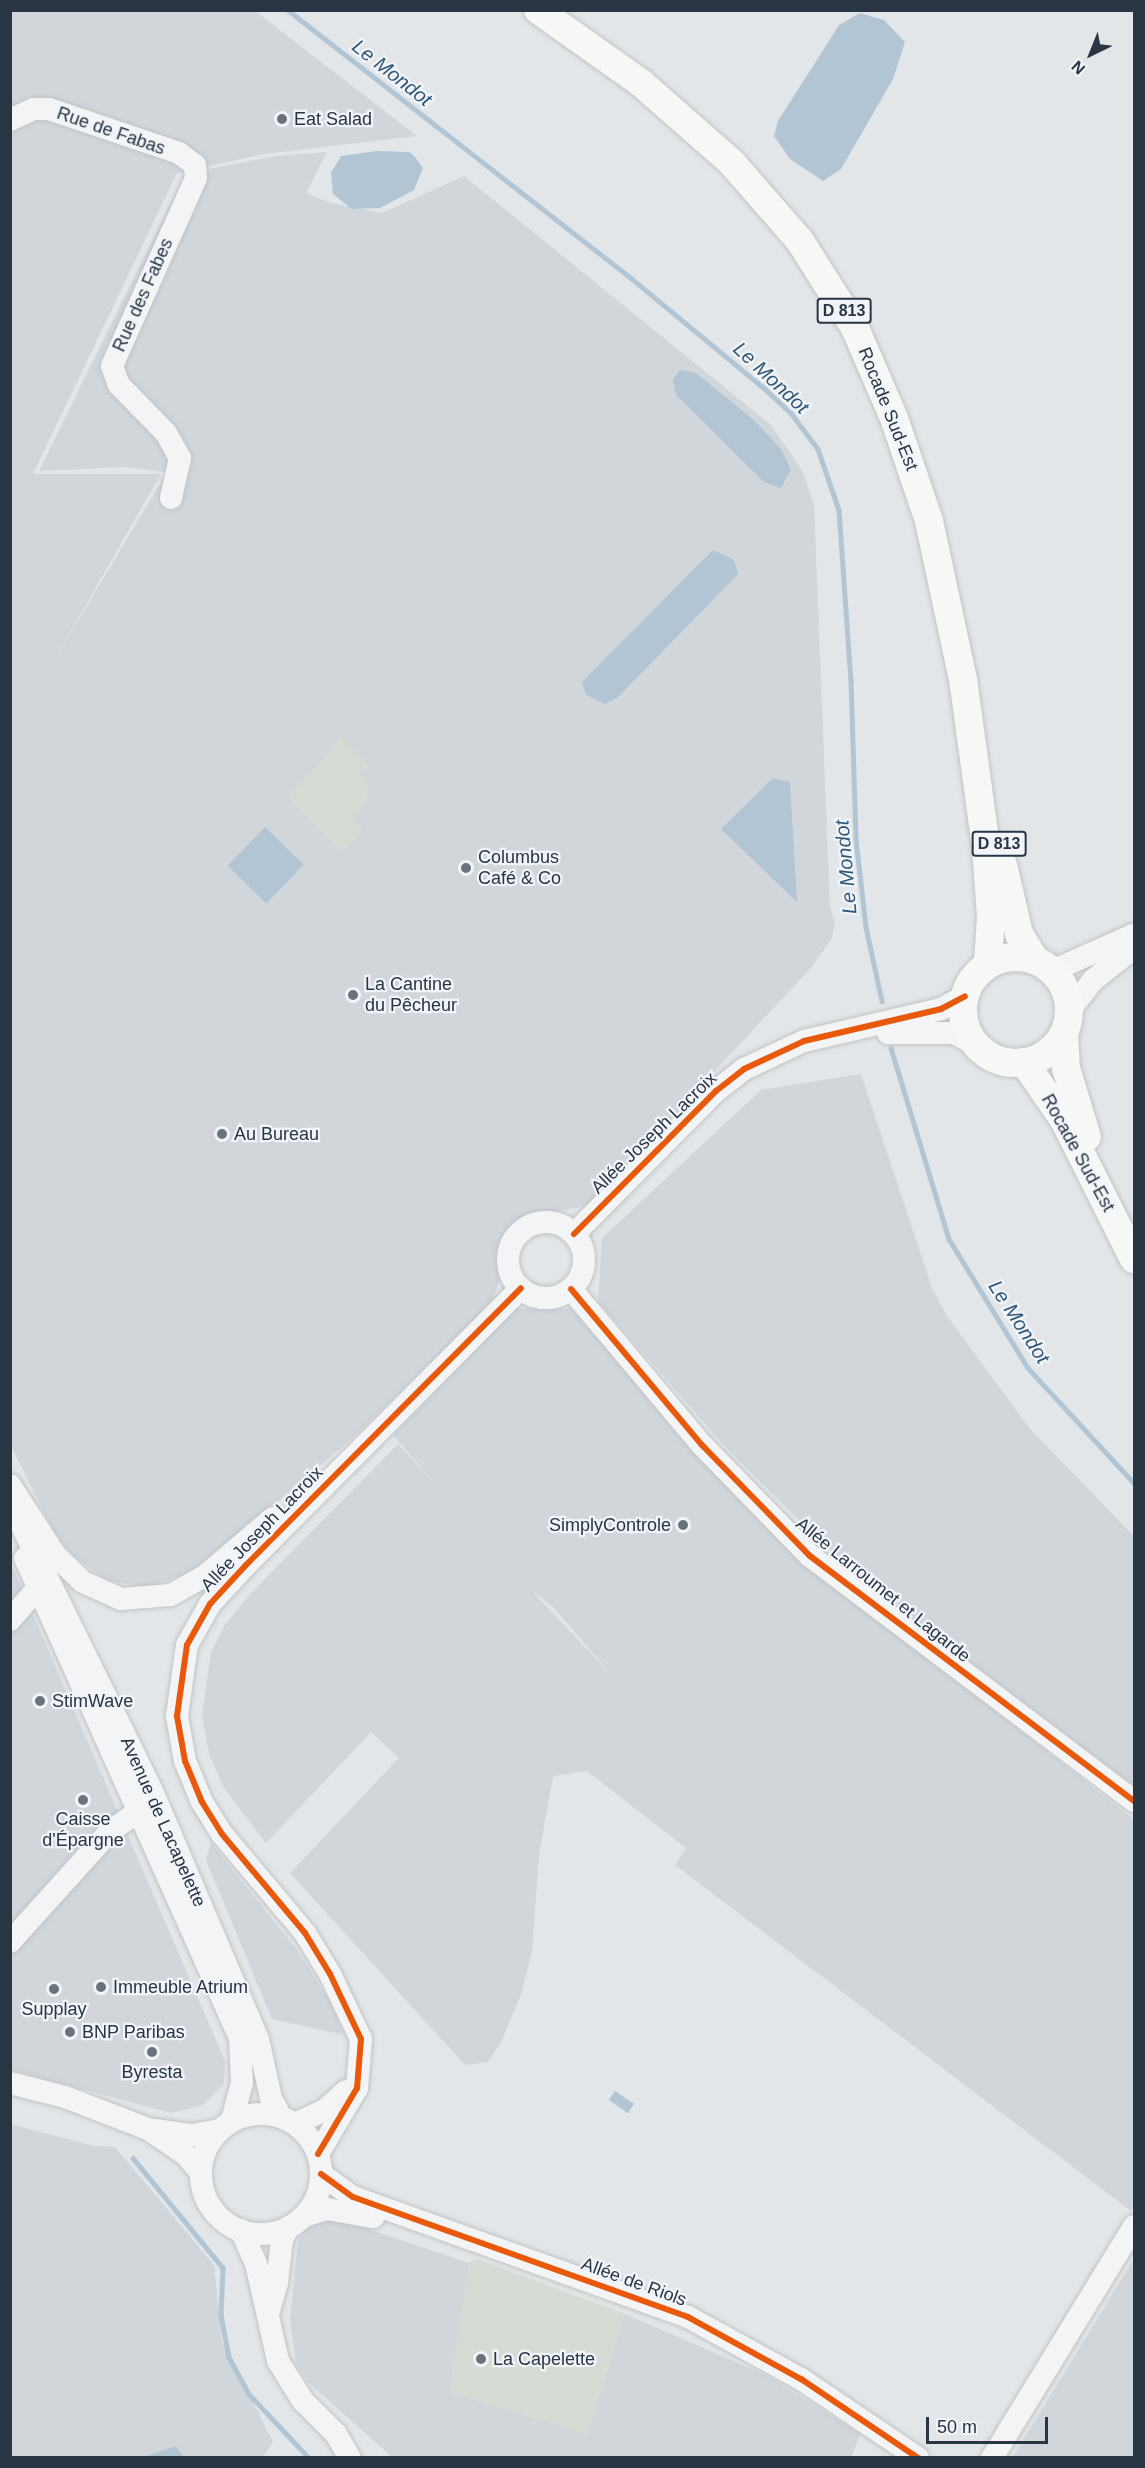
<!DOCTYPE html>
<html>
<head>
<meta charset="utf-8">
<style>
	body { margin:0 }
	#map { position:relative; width:1145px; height:2468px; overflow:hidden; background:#e3e6e8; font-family:Arial,sans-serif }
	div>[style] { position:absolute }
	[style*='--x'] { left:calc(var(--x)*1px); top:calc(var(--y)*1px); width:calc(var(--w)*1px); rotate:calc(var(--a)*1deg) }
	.built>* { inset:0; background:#d1d6db }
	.green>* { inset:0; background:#d4dcd3 }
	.water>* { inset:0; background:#b1c5d4; transform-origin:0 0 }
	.stream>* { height:4.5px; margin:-2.25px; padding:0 2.25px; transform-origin:2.25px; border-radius:2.25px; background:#b1c5d4 }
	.roads { filter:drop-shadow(0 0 2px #c1c4c6) drop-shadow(0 0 2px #c1c4c6) }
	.minor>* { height:22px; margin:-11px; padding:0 11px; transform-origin:11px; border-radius:11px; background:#f2f4f5 }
	.minor>.ring { margin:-11px; padding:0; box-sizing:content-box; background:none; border:22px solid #f2f4f5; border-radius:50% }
	.major>* { height:28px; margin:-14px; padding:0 14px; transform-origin:14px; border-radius:14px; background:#f6f7f7 }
	.major>.ring { margin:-14px; padding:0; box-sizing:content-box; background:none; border:28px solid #f6f7f7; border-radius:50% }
	.cycleway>* { height:6px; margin:-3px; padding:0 3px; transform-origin:3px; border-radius:3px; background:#e8590c }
	.dots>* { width:16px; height:16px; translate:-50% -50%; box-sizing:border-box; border:3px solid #f1f4f8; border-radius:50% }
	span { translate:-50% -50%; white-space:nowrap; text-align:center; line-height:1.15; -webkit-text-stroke:4.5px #f1f4f8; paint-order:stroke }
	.shield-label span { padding:2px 4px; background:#f1f4f8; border:2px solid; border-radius:4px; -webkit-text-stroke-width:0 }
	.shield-label { font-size:16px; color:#293543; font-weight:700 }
	.poi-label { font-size:18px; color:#293543 }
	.left { translate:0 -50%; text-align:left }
	.right { translate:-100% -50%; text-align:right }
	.street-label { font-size:18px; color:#293543 }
	.water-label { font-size:20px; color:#315878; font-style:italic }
	.frame { position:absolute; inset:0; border:12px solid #293543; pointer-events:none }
	.north { position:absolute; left:1061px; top:24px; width:60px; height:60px; -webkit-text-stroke:4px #f1f4f8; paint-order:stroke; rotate:223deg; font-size:16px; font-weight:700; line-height:24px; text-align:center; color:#293543 }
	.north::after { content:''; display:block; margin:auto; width:21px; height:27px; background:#293543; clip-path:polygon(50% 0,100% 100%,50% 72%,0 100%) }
	.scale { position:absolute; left:926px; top:2417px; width:122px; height:27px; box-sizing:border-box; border:3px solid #293543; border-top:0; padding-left:8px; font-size:18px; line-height:21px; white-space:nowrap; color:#293543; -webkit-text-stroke:4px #f1f4f8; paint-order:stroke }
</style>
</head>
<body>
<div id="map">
	<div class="built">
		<div style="clip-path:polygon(11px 11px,255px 11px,417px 136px,264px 154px,177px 173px,33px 474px,161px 474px,52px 664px,167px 472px,124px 467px,39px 471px,184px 176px,208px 169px,276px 156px,327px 152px,306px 193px,331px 203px,382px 213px,464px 176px,771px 425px,803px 472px,814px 505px,830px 907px,835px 923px,832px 938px,810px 969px,607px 1186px,585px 1206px,558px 1211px,505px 1235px,502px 1271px,492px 1303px,352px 1438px,217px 1554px,189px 1573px,147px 1587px,108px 1581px,75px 1557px,55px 1534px,11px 1446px)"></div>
		<div style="clip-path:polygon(861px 1074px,932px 1288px,947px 1316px,1030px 1429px,1134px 1536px,1134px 1787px,851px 1571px,727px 1449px,598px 1301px,602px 1238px,761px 1090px)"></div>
		<div style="clip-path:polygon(evenodd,516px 1308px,572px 1309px,721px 1478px,859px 1603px,1134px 1820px,1134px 2204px,1131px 2211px,675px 1865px,686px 1848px,587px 1771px,553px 1776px,539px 1855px,532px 1951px,522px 1992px,501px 2042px,488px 2062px,465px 2065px,290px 1873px,399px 1758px,371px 1732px,266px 1843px,224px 1788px,209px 1754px,202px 1715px,211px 1652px,225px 1625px,249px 1595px,398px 1444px,438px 1487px,393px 1435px,516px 1308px,534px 1592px,555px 1609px,614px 1678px,534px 1593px,534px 1592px)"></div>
		<div style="clip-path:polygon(10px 1561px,225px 2061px,224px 2084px,203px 2105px,171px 2113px,11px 2070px)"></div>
		<div style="clip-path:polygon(211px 1843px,298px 1951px,329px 2000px,344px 2035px,272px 2019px,206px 1860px)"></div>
		<div style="clip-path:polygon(10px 2124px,94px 2146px,115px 2147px,214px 2265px,222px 2341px,273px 2442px,263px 2457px,11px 2457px)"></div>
		<div style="clip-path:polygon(320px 2219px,339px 2219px,469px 2263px,450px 2392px,587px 2434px,625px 2314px,768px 2376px,860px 2434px,851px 2458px,392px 2457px,310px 2384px,296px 2364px,290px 2319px,298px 2241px,310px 2224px)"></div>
		<div style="clip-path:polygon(1134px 2259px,1134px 2457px,1013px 2457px)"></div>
	</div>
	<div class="green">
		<div style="clip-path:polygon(341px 738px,369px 765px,359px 774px,369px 785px,366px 805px,352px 819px,363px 830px,342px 853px,287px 798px)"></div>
		<div style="clip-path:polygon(477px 2259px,625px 2314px,587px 2434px,450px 2392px,469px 2263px)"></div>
	</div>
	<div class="water">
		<div style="clip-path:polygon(860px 13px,884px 20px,905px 42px,893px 79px,841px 169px,823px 181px,790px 159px,774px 136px,778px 121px,839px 25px)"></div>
		<div style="clip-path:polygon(377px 151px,409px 152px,415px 157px,423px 168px,414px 190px,380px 208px,352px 209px,333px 194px,331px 173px,341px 156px)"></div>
		<div style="clip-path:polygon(680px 370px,696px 373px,755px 421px,781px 449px,791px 470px,781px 488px,764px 482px,676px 395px,673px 379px)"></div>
		<div style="clip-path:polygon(713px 550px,734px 560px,738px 574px,617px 698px,605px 704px,586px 695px,582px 682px)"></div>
		<div style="clip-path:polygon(773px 778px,790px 782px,797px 902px,721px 829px)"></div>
		<div style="left:265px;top:827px;width:54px;height:54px;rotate:44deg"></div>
		<div style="left:615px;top:2091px;width:23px;height:11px;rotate:34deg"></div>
		<div style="clip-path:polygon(176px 2446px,183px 2457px,143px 2457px)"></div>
	</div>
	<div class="stream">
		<div style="--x:288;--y:10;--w:435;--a:38"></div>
		<div style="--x:631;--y:278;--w:173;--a:39.6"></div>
		<div style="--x:764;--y:388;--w:37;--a:43"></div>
		<div style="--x:791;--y:413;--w:45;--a:53.1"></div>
		<div style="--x:818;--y:449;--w:65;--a:71"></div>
		<div style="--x:839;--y:510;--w:170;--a:86"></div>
		<div style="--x:851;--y:680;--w:160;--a:88.2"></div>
		<div style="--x:856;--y:840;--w:88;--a:83.4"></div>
		<div style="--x:866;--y:927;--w:76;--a:77.8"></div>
		<div style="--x:891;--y:1048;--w:200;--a:73.1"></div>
		<div style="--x:949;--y:1239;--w:151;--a:58.5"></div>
		<div style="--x:1028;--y:1368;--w:156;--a:47.3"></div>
		<div style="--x:133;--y:2158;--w:142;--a:50.7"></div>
		<div style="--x:223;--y:2268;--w:47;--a:92.4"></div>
		<div style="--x:221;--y:2315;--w:43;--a:79.2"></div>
		<div style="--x:229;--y:2357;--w:42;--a:61.6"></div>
		<div style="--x:249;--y:2394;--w:88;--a:46.8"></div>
	</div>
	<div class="roads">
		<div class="minor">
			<div style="--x:10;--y:120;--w:26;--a:-25"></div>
			<div style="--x:34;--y:109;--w:15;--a:0"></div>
			<div style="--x:49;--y:109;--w:137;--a:18.7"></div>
			<div style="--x:179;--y:153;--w:20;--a:37"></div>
			<div style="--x:195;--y:165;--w:13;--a:86"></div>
			<div style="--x:196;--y:178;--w:206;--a:114.1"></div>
			<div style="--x:112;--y:366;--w:20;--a:70"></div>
			<div style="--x:119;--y:385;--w:67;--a:45.6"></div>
			<div style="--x:166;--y:433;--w:29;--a:61"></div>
			<div style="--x:180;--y:458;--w:41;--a:102.7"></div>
			<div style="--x:1052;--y:971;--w:89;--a:-24"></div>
			<div style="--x:1069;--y:1011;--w:39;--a:-52"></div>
			<div style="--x:1093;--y:980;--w:52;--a:-38"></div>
			<div style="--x:888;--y:1033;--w:66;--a:0"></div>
			<div style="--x:954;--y:1033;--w:24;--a:28"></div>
			<div class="ring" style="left:508px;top:1222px;width:54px;height:54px"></div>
			<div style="--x:574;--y:1234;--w:202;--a:-45.2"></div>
			<div style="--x:716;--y:1091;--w:36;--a:-38"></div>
			<div style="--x:744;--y:1069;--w:66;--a:-25"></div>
			<div style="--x:804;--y:1041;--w:141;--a:-13.1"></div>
			<div style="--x:941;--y:1009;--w:27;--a:-28"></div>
			<div style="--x:571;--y:1289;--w:204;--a:50"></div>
			<div style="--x:702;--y:1445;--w:155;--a:45.8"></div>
			<div style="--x:810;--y:1556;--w:406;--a:37.1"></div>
			<div style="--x:10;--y:1485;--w:85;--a:57.1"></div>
			<div style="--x:56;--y:1556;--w:37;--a:44"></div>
			<div style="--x:83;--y:1582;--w:42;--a:24.1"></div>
			<div style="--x:121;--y:1599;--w:50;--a:-4.6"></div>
			<div style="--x:171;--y:1595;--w:40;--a:-29.7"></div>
			<div style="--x:206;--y:1575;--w:88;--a:-40.4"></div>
			<div style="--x:10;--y:1502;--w:324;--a:63.8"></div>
			<div style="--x:153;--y:1793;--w:267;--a:66.9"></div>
			<div style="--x:258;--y:2039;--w:60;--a:77.6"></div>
			<div style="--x:271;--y:2098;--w:20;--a:63"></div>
			<div style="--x:25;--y:1558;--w:526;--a:65.87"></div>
			<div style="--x:240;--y:2038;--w:45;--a:87.5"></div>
			<div style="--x:242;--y:2083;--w:38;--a:105"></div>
			<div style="--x:10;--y:1620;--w:40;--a:-49"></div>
			<div style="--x:10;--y:1942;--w:148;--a:-48"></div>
			<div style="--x:109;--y:1832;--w:38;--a:-35"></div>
			<div style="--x:10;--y:2083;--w:57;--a:14.3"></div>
			<div style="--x:65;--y:2097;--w:89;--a:21.1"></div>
			<div style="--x:148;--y:2129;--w:46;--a:34.4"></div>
			<div style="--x:186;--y:2155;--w:23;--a:50"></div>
			<div class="ring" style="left:201px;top:2114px;width:98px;height:98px"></div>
			<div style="--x:295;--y:2124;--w:33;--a:-25"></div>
			<div style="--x:325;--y:2110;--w:28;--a:-42"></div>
			<div style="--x:155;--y:2130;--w:37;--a:8"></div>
			<div style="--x:192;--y:2135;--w:27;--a:-10"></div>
			<div style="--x:318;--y:2154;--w:77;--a:-59.4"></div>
			<div style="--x:357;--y:2088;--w:49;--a:-85.3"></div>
			<div style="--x:361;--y:2039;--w:72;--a:-115.5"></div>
			<div style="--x:330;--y:1974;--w:48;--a:-121.4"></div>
			<div style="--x:305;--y:1933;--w:129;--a:-130"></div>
			<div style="--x:222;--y:1834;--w:38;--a:-122"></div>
			<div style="--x:202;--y:1802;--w:44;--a:-112.5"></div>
			<div style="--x:185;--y:1761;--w:46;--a:-100.1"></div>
			<div style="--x:177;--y:1716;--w:72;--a:-82"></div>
			<div style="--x:187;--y:1645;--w:47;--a:-60.7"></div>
			<div style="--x:210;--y:1604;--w:53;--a:-47.3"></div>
			<div style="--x:246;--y:1565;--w:390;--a:-45.2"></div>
			<div style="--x:321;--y:2174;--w:39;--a:36"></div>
			<div style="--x:353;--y:2197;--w:356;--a:19.7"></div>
			<div style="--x:688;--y:2317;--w:129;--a:28.8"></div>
			<div style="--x:801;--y:2379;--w:141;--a:34"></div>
			<div style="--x:304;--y:2216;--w:24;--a:-17"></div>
			<div style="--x:327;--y:2209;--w:47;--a:9.9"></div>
			<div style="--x:241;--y:2230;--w:36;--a:66"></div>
			<div style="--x:256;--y:2263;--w:100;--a:77.3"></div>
			<div style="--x:278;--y:2361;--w:47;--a:58"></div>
			<div style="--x:303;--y:2401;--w:47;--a:45"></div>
			<div style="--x:336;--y:2434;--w:28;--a:60"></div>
			<div style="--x:268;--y:2314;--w:32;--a:-74"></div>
			<div style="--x:277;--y:2283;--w:44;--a:-83.5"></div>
			<div style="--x:282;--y:2239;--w:14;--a:-60"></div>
			<div style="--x:992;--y:2458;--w:272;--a:-58.5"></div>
		</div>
		<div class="major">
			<div style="--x:538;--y:10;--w:126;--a:35.3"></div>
			<div style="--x:641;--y:83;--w:121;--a:41.3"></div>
			<div style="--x:732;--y:163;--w:103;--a:48.9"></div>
			<div style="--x:800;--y:241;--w:103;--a:57.7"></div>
			<div style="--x:855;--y:328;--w:98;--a:66.6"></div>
			<div style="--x:894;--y:418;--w:109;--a:71.2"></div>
			<div style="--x:929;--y:521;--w:162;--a:77.9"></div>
			<div style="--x:963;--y:679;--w:170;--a:82.2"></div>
			<div style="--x:986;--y:847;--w:70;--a:85.9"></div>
			<div style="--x:991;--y:917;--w:47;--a:93.7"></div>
			<div style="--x:1003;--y:865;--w:71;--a:76.9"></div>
			<div style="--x:1019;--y:934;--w:32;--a:58"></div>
			<div class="ring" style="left:963px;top:957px;width:78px;height:78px"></div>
			<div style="--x:1064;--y:1033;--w:35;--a:87"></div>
			<div style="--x:1066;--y:1068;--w:72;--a:73.1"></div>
			<div style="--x:1024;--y:1062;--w:70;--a:55.4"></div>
			<div style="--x:1064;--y:1120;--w:156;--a:63.3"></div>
		</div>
	</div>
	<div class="cycleway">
		<div style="--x:574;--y:1234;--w:202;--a:-45.2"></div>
		<div style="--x:716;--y:1091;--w:36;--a:-38"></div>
		<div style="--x:744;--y:1069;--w:66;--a:-25"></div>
		<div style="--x:804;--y:1041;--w:141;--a:-13.1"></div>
		<div style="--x:941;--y:1009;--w:27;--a:-28"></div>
		<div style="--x:571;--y:1289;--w:204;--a:50"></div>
		<div style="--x:702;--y:1445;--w:155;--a:45.8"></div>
		<div style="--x:810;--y:1556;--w:406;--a:37.1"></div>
		<div style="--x:318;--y:2154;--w:77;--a:-59.4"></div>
		<div style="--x:357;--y:2088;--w:49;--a:-85.3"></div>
		<div style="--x:361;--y:2039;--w:72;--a:-115.5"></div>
		<div style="--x:330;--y:1974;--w:48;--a:-121.4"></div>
		<div style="--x:305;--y:1933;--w:129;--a:-130"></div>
		<div style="--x:222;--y:1834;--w:38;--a:-122"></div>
		<div style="--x:202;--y:1802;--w:44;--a:-112.5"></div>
		<div style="--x:185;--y:1761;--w:46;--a:-100.1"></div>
		<div style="--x:177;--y:1716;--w:72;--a:-82"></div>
		<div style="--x:187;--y:1645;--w:47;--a:-60.7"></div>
		<div style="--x:210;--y:1604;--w:53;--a:-47.3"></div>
		<div style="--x:246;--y:1565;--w:390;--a:-45.2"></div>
		<div style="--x:321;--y:2174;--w:39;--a:36"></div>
		<div style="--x:353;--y:2197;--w:356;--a:19.7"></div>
		<div style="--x:688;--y:2317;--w:129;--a:28.8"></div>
		<div style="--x:801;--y:2379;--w:141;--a:34"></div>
	</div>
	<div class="dots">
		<div style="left:282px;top:119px;background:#6a737d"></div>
		<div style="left:466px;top:868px;background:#6a737d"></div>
		<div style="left:353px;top:995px;background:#6a737d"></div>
		<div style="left:222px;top:1134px;background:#6a737d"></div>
		<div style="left:683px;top:1525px;background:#6a737d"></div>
		<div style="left:40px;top:1701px;background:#6a737d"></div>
		<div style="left:83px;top:1800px;background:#6a737d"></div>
		<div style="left:101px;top:1987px;background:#6a737d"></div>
		<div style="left:54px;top:1989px;background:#6a737d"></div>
		<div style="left:70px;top:2032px;background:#6a737d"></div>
		<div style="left:152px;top:2052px;background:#6a737d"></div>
		<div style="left:481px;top:2359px;background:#6a737d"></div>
	</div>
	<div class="shield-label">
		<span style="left:844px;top:311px">D 813</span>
		<span style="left:999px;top:844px">D 813</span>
	</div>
	<div class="poi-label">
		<span class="left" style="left:294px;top:119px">Eat Salad</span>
		<span class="left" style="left:478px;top:868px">Columbus<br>Café &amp; Co</span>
		<span class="left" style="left:365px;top:995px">La Cantine<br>du Pêcheur</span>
		<span class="left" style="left:234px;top:1134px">Au Bureau</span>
		<span class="right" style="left:671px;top:1525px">SimplyControle</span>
		<span class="left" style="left:52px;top:1701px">StimWave</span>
		<span style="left:83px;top:1830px">Caisse<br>d'Épargne</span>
		<span class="left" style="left:113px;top:1987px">Immeuble Atrium</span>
		<span style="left:54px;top:2009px">Supplay</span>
		<span class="left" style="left:82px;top:2032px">BNP Paribas</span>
		<span style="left:152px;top:2072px">Byresta</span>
		<span class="left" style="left:493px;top:2359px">La Capelette</span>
	</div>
	<div class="street-label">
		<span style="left:111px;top:131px;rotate:19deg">Rue de Fabas</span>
		<span style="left:143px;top:295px;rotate:-66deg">Rue des Fabes</span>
		<span style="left:888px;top:409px;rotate:68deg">Rocade Sud-Est</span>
		<span style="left:654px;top:1133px;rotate:-44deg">Allée Joseph Lacroix</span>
		<span style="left:1078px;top:1153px;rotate:61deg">Rocade Sud-Est</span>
		<span style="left:262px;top:1529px;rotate:-46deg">Allée Joseph Lacroix</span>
		<span style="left:883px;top:1590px;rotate:39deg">Allée Larroumet et Lagarde</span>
		<span style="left:163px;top:1822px;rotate:66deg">Avenue de Lacapelette</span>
		<span style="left:634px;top:2282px;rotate:20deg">Allée de Riols</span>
	</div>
	<div class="water-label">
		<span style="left:392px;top:73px;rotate:38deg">Le Mondot</span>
		<span style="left:771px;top:378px;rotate:43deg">Le Mondot</span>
		<span style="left:846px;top:867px;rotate:-95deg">Le Mondot</span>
		<span style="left:1019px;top:1322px;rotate:57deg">Le Mondot</span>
	</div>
	<div class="frame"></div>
	<div class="north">N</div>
	<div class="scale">50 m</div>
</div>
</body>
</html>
